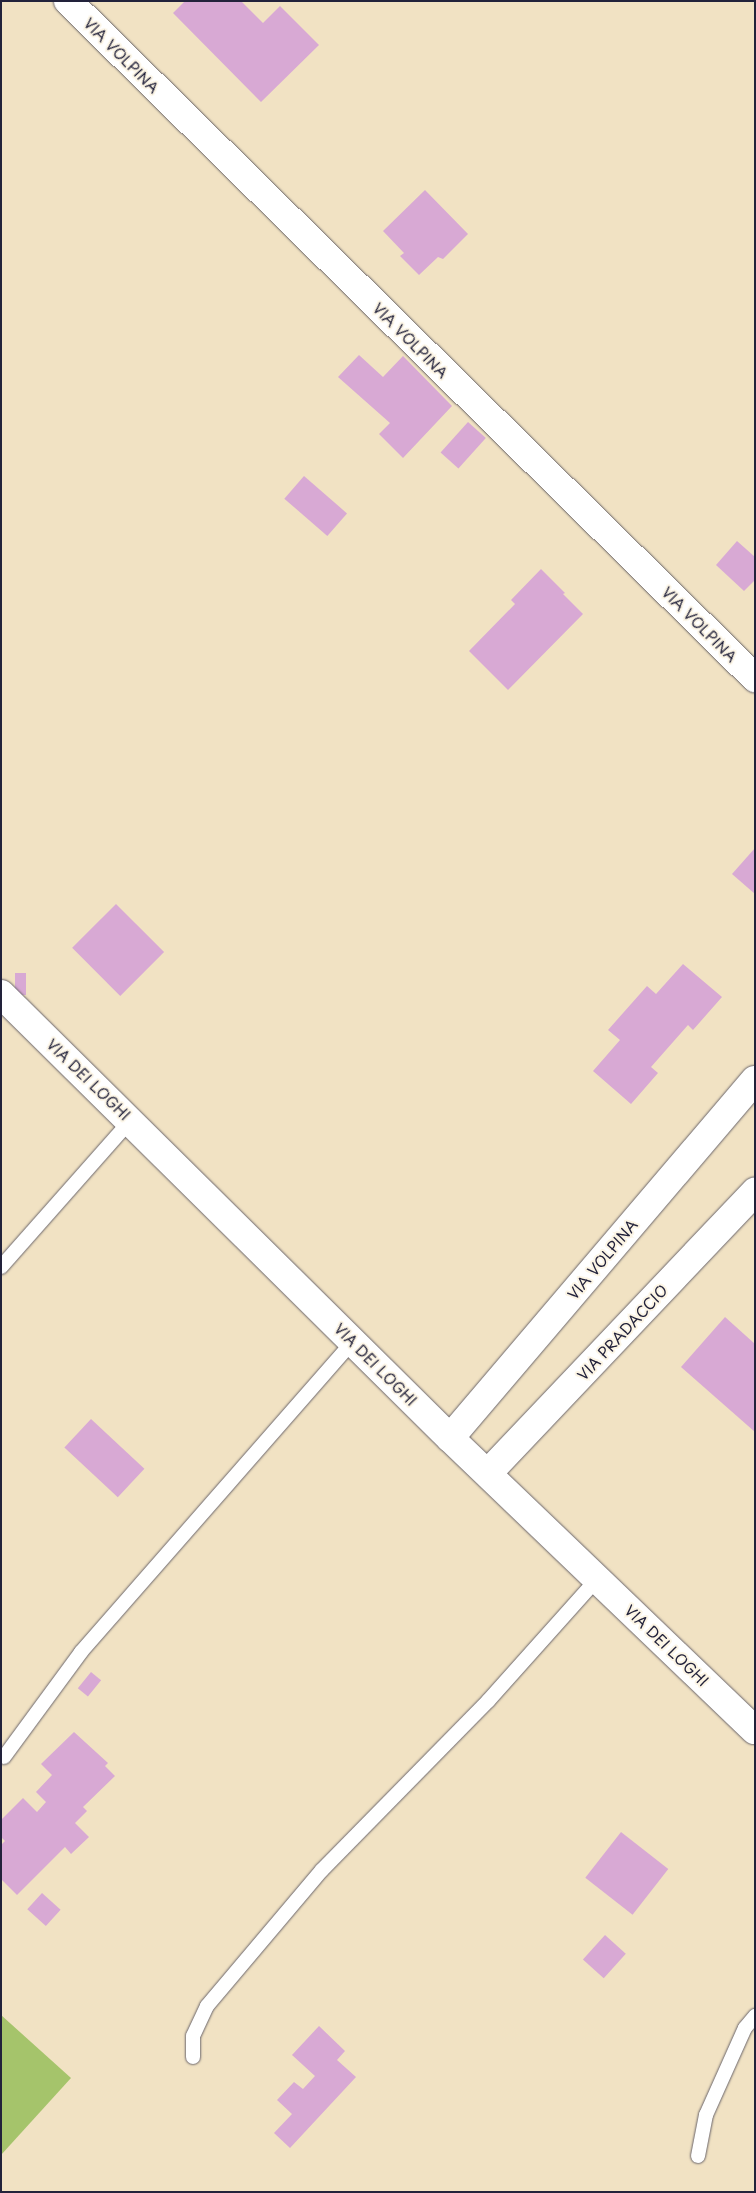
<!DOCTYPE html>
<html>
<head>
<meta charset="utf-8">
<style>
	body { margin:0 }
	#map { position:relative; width:756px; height:2193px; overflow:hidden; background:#f1e2c3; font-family:"Playpen Sans",sans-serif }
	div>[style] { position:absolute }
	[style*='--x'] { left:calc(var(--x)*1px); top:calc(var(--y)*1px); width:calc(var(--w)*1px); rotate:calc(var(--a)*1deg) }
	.green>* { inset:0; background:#a5c46b }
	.building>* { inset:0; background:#d8a9d4; transform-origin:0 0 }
	.roads { filter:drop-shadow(0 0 1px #6a656b) drop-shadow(0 0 1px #6a656b) }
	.service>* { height:14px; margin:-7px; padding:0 7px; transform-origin:7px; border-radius:7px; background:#fff }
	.minor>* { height:28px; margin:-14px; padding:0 14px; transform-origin:14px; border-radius:14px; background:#fff }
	span { translate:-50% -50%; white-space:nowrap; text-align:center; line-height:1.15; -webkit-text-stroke:4px #fcf5e5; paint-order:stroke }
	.street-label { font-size:15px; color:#22223b }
	.frame { position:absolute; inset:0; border:2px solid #22223b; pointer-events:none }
</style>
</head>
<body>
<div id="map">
	<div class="green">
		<div style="clip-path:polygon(1px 2015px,71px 2078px,1px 2155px)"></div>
	</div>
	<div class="building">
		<div style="clip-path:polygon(185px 1px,241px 1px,263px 23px,280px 6px,319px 45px,261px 102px,173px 13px)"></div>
		<div style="clip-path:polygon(425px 190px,468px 234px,443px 259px,438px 257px,419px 275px,400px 256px,404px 253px,383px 231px)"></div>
		<div style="clip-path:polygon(359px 355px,383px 377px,403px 356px,452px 406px,403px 458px,379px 434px,390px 423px,338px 377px)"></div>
		<div style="left:468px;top:422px;width:24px;height:41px;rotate:42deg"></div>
		<div style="left:304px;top:476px;width:57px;height:30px;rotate:41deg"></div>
		<div style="clip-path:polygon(737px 541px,755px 557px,755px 580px,744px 591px,716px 565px)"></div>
		<div style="clip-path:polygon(541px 569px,565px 593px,563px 594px,583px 614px,508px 690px,469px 651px,515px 604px,511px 600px)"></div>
		<div style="clip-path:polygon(755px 848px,755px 894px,732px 874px)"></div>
		<div style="left:116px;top:904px;width:68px;height:62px;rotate:45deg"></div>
		<div style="clip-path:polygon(683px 964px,722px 997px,693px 1030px,688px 1025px,651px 1067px,658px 1073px,631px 1104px,593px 1071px,620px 1040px,608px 1030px,647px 986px,656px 994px)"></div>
		<div style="left:15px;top:973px;width:11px;height:22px"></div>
		<div style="clip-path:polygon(725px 1317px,755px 1344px,755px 1432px,681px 1367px)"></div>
		<div style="left:91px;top:1419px;width:73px;height:39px;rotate:43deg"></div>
		<div style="left:91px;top:1672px;width:13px;height:21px;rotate:39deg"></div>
		<div style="clip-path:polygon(74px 1732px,108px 1763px,105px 1766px,115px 1776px,83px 1807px,87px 1811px,75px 1823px,89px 1837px,71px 1854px,65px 1847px,17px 1895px,1px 1879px,1px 1845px,5px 1841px,1px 1837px,1px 1820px,23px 1798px,37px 1812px,46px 1802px,36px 1792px,52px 1775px,41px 1764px)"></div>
		<div style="left:621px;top:1832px;width:60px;height:58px;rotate:38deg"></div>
		<div style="left:42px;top:1893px;width:25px;height:22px;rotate:42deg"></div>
		<div style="left:605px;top:1935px;width:28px;height:33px;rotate:42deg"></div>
		<div style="clip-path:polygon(319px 2026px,345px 2051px,337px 2060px,356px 2077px,290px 2148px,274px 2133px,292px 2114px,277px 2100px,294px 2082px,303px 2089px,315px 2076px,292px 2055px)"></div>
	</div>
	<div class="roads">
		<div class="service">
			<div style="--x:1;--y:1267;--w:196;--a:-48.5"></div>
			<div style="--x:4;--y:1757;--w:130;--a:-53.7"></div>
			<div style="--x:81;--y:1652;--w:413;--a:-48.8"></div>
			<div style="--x:193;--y:2057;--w:21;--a:-90"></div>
			<div style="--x:193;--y:2036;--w:33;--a:-65"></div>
			<div style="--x:207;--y:2006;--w:178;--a:-49.8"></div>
			<div style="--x:322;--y:1870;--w:237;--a:-45.5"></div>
			<div style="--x:488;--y:1701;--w:165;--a:-48.2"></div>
			<div style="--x:698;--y:2156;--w:42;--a:-79"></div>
			<div style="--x:706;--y:2115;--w:95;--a:-65.9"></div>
			<div style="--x:745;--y:2028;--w:16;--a:-50"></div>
		</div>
		<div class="minor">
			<div style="--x:68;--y:1;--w:965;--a:44.58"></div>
			<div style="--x:1;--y:994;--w:631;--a:44.68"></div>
			<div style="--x:450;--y:1438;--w:422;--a:43.8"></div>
			<div style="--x:450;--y:1438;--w:470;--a:-49.6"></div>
			<div style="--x:488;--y:1473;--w:388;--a:-46.5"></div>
		</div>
	</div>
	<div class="street-label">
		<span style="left:122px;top:55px;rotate:45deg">VIA VOLPINA</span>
		<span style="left:411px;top:340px;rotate:45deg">VIA VOLPINA</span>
		<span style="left:700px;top:624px;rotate:45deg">VIA VOLPINA</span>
		<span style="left:89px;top:1079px;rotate:44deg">VIA DEI LOGHI</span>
		<span style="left:602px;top:1259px;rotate:-50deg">VIA VOLPINA</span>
		<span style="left:622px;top:1332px;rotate:-47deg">VIA PRADACCIO</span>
		<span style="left:376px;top:1364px;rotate:45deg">VIA DEI LOGHI</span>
		<span style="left:667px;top:1645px;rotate:44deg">VIA DEI LOGHI</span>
	</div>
	<div class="frame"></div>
</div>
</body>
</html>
